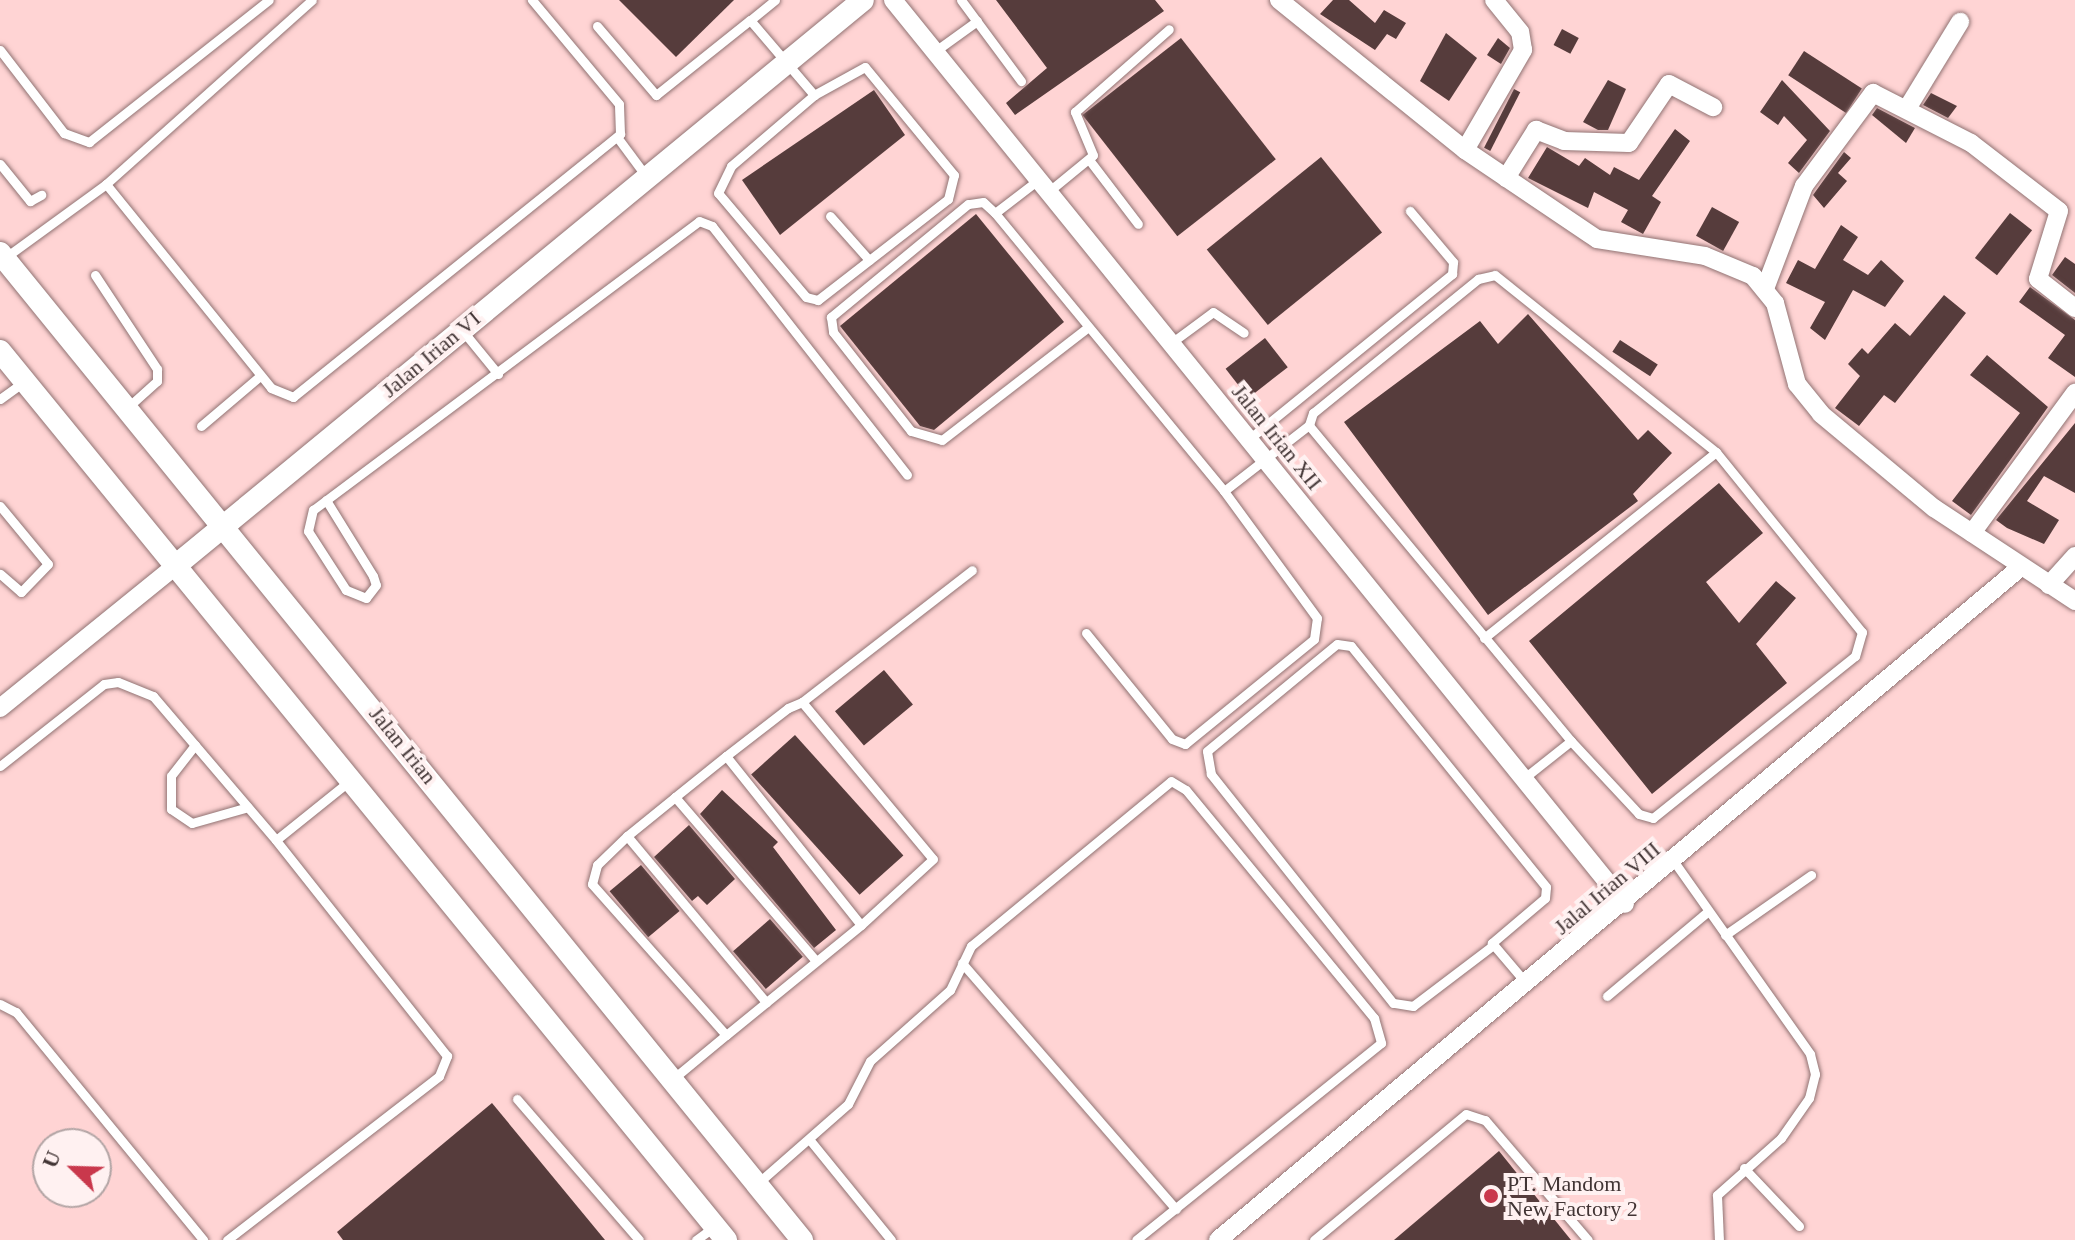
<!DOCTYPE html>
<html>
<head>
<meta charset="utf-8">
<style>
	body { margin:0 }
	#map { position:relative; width:2075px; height:1240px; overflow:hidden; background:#fbe0e0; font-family:Georgia,serif }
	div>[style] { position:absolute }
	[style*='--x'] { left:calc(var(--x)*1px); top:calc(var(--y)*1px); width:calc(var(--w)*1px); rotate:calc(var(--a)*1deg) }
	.built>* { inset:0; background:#ffd4d4 }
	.building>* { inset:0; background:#563c3c; transform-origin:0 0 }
	.roads { filter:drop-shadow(0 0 2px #917373) drop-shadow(0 0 2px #917373) }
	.service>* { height:9px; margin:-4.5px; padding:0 4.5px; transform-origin:4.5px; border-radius:4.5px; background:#fff }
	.minor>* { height:18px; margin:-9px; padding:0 9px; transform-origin:9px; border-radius:9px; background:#fff }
	.tertiary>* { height:22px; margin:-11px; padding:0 11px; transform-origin:11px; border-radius:11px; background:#fff }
	.dots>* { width:22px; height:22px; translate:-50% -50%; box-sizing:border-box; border:4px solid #fff1f1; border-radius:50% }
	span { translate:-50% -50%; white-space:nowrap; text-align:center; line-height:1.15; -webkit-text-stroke:8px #fff1f1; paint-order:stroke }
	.street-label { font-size:22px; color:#413434 }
	.poi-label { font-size:22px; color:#413434 }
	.left { translate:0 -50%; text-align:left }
	.north { position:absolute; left:32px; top:1128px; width:80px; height:80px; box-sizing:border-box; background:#fff1f1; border:2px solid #b3a5a5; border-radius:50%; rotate:293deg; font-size:22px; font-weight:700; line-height:32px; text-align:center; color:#413434 }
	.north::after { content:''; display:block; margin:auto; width:28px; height:36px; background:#c9384c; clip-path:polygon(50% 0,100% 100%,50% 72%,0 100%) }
</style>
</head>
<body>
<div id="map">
	<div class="built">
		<div style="clip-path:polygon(evenodd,0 0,2075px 0,2075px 1240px,0 1240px,0 0,48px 1144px,96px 1144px,96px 1192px,48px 1192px,48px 1144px)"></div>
	</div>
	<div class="building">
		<div style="clip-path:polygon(619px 0,734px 0,676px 57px)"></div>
		<div style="clip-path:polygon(996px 0,1155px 0,1164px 11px,1015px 115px,1006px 103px,1047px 68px)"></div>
		<div style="clip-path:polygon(1333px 0,1349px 0,1375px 23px,1384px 10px,1406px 23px,1396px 39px,1387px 34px,1375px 50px,1320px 14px)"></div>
		<div style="left:1562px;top:29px;width:19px;height:18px;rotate:28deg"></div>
		<div style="clip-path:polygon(1446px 33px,1477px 58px,1449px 101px,1420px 81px)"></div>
		<div style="left:1181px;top:38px;width:154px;height:125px;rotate:52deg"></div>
		<div style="clip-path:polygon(1498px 38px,1510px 48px,1501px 64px,1487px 55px)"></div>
		<div style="left:1804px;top:51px;width:69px;height:29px;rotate:33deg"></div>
		<div style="clip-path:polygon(1608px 80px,1626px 89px,1608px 130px,1598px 130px,1583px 122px)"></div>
		<div style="clip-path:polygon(1782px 80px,1830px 131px,1799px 173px,1788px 163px,1807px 140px,1784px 116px,1778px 125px,1760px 112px)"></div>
		<div style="left:1514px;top:89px;width:7px;height:66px;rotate:27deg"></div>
		<div style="clip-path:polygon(874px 90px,905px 135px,780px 235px,742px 180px)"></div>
		<div style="clip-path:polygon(1931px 93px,1957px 106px,1948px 118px,1923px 105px)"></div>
		<div style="clip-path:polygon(1877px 108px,1915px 128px,1906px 143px,1872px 115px)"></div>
		<div style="clip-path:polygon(1675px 129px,1690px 141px,1652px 196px,1661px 202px,1643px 234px,1621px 222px,1628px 210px,1594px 192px,1588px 208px,1528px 178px,1547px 147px,1579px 166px,1585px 158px,1610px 175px,1614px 167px,1639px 180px)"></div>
		<div style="clip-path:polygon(1844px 152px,1851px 158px,1838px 173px,1847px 181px,1824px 208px,1813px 195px)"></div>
		<div style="left:1321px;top:157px;width:97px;height:147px;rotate:51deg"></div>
		<div style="left:1712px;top:207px;width:31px;height:33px;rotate:29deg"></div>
		<div style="left:2010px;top:213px;width:28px;height:57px;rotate:38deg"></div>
		<div style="clip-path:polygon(976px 214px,1064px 322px,934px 430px,920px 426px,840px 326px)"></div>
		<div style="clip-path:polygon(1841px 225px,1858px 237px,1843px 260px,1868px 275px,1881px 260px,1904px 281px,1885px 307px,1853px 290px,1825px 340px,1810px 328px,1825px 302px,1786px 283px,1798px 260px,1815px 269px)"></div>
		<div style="clip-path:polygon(2065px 257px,2075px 264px,2075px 293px,2052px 275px)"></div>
		<div style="clip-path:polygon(2030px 287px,2075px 320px,2075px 377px,2048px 358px,2065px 335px,2019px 302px)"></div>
		<div style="clip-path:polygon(1944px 295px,1966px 313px,1895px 403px,1884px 395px,1859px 426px,1835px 408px,1860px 376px,1848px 364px,1862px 348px,1868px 354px,1895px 323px,1910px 336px)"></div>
		<div style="clip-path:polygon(1528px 314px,1638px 440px,1648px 430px,1672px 453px,1633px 494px,1638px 501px,1488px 615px,1344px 422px,1480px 321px,1498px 344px)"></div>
		<div style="left:1265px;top:338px;width:37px;height:50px;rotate:52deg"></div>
		<div style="left:1620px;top:340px;width:45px;height:14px;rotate:33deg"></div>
		<div style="clip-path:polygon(1987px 355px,2048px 407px,1971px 515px,1952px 501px,2020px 413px,1970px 375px)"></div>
		<div style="clip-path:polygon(2075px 423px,2075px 493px,2044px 476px,2027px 501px,2059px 520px,2044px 544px,2007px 528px,1996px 520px)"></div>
		<div style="clip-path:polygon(1719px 483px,1763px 533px,1706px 582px,1739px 623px,1776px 581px,1796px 598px,1756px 644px,1787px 683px,1652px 794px,1529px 641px)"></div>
		<div style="left:884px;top:670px;width:45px;height:64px;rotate:50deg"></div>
		<div style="left:795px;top:735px;width:162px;height:59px;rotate:48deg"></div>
		<div style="clip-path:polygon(722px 790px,778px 842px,773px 847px,836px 930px,814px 948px,700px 814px)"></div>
		<div style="clip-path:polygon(689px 825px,735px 879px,707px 905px,698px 896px,692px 901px,654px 857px)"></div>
		<div style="left:641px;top:865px;width:60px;height:41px;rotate:50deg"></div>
		<div style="left:770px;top:919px;width:50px;height:49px;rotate:49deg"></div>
		<div style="clip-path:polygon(492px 1103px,605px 1240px,343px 1240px,337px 1232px)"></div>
		<div style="clip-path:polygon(1499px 1151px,1571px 1240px,1394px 1240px)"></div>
	</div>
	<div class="roads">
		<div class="service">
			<div style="--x:775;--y:0;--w:32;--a:141"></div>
			<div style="--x:750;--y:20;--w:99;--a:49.5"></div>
			<div style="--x:814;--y:95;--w:58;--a:-28.8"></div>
			<div style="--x:865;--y:67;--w:140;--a:50.5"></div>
			<div style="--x:954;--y:175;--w:25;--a:104"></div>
			<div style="--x:948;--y:199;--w:165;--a:142.2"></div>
			<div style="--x:818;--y:300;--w:12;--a:-166"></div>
			<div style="--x:806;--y:297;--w:136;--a:-130.2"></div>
			<div style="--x:718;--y:193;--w:30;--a:-64"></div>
			<div style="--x:731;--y:166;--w:109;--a:-40.5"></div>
			<div style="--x:961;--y:0;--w:101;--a:53.5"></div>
			<div style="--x:597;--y:26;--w:91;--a:49.5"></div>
			<div style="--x:656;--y:95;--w:120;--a:-38.6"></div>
			<div style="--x:0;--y:50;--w:105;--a:52.4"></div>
			<div style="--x:64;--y:133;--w:27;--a:20"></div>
			<div style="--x:89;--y:142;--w:229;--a:-38.3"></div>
			<div style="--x:934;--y:52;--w:53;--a:-35.8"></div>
			<div style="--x:617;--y:137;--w:49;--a:53.4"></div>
			<div style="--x:1090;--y:161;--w:79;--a:52.7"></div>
			<div style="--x:0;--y:164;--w:48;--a:51"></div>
			<div style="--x:30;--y:201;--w:13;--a:-29"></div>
			<div style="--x:1038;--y:180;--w:54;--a:142.5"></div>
			<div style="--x:995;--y:213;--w:360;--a:50.5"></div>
			<div style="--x:106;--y:184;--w:262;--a:51"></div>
			<div style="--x:271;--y:388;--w:24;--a:22"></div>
			<div style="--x:293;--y:397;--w:420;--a:-38.8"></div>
			<div style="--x:620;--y:134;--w:30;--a:-92"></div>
			<div style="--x:619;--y:104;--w:136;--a:-129.9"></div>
			<div style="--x:1048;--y:192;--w:58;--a:-39.4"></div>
			<div style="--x:1093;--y:155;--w:47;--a:-112.7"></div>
			<div style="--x:1075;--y:112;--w:125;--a:-41.4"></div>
			<div style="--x:995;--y:213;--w:16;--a:-137"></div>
			<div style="--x:983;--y:202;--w:15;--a:172"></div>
			<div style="--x:968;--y:204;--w:178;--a:140.5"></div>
			<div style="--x:831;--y:317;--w:15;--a:82"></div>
			<div style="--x:833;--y:332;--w:126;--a:51.8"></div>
			<div style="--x:911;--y:431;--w:32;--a:16"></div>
			<div style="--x:942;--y:440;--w:183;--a:-37.7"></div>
			<div style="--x:830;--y:216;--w:59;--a:48.4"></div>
			<div style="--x:6;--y:257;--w:124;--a:-36.1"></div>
			<div style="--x:106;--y:184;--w:276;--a:-41.8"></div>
			<div style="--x:95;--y:275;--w:113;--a:56.6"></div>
			<div style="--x:157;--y:369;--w:12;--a:90"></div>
			<div style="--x:157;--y:381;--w:40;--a:138"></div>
			<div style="--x:1495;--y:275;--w:283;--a:38.7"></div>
			<div style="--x:1716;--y:452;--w:232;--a:51"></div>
			<div style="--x:1862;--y:632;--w:25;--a:106"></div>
			<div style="--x:1855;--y:656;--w:259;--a:141.3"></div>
			<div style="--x:1653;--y:818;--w:15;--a:-164"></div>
			<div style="--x:1639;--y:814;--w:100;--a:-133"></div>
			<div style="--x:1571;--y:741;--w:410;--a:-129.7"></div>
			<div style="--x:1309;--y:425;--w:13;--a:-72"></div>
			<div style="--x:1313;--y:413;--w:213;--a:-39.1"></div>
			<div style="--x:1478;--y:279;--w:17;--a:-13"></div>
			<div style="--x:462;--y:330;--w:57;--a:50.7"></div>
			<div style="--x:1171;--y:343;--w:52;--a:-36.4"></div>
			<div style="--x:1213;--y:312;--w:37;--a:34"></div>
			<div style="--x:0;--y:399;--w:31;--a:-36"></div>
			<div style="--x:201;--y:426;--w:77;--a:-40.3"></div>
			<div style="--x:1249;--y:439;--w:262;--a:-39.1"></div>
			<div style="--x:1452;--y:274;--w:12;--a:-85"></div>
			<div style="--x:1453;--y:262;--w:67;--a:-130.1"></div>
			<div style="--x:326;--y:500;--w:89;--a:58.3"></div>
			<div style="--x:373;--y:576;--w:9;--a:72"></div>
			<div style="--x:376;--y:585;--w:16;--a:128"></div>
			<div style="--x:366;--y:598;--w:22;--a:-158"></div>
			<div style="--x:346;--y:590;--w:70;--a:-122.8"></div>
			<div style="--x:308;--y:531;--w:22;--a:-77"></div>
			<div style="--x:313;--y:510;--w:482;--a:-36.8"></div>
			<div style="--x:699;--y:221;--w:14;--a:21"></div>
			<div style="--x:712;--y:226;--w:316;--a:51.9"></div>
			<div style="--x:0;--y:506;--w:75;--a:50.4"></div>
			<div style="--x:48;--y:564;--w:39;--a:134"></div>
			<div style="--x:21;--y:592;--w:28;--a:-139"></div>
			<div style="--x:1086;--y:633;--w:136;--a:50.9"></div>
			<div style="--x:1172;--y:739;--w:14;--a:21"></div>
			<div style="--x:1185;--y:744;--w:166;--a:-39.1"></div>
			<div style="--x:1314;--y:639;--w:21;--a:-82"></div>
			<div style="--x:1317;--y:618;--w:157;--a:-126.2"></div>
			<div style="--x:1224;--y:491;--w:108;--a:-37.8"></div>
			<div style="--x:1484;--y:638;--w:297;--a:-38.7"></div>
			<div style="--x:802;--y:702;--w:215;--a:-37.8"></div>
			<div style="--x:195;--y:745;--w:39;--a:128"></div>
			<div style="--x:171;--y:776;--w:33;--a:90"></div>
			<div style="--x:171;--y:809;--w:25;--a:34"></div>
			<div style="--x:192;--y:823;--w:58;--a:-15.9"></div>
			<div style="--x:726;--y:756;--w:216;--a:51.4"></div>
			<div style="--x:861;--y:925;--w:174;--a:140.8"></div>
			<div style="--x:726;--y:1035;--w:202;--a:-131.6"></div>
			<div style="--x:592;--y:884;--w:20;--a:-75"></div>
			<div style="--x:597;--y:865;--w:42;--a:-44"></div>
			<div style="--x:627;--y:836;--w:62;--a:-39.1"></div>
			<div style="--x:675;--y:797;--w:65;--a:-38.8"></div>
			<div style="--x:726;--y:756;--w:78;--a:-37.7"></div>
			<div style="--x:788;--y:708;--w:15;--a:-23"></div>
			<div style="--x:802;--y:702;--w:204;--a:50.2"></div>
			<div style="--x:933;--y:859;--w:98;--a:137.5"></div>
			<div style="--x:0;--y:766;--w:132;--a:-38.3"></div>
			<div style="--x:104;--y:684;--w:14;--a:-8"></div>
			<div style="--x:118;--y:682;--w:38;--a:22"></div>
			<div style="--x:153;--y:696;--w:189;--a:49.5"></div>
			<div style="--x:276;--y:840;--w:91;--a:-38.8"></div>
			<div style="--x:1523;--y:779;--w:61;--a:-38.4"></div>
			<div style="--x:675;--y:797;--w:216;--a:49.3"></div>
			<div style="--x:627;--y:836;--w:217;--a:50.1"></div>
			<div style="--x:1675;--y:863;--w:234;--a:54.7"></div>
			<div style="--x:1810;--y:1054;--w:21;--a:76"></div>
			<div style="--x:1815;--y:1074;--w:25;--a:104"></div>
			<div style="--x:1809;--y:1098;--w:49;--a:125"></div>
			<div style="--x:1781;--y:1138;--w:86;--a:138.3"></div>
			<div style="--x:1717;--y:1195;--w:45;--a:87.5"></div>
			<div style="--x:1725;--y:935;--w:105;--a:-34.9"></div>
			<div style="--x:1492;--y:946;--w:99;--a:142.8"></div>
			<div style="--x:1413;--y:1006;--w:20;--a:-171"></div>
			<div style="--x:1393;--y:1003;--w:293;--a:-128.5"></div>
			<div style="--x:1211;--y:774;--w:23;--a:-100"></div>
			<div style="--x:1207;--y:751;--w:168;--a:-39.5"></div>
			<div style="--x:1337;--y:644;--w:14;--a:8"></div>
			<div style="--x:1351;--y:646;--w:310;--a:51"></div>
			<div style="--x:1546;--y:887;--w:11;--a:95"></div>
			<div style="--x:1545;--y:898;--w:70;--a:139.7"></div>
			<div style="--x:1492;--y:943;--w:52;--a:49.6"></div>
			<div style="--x:962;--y:963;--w:326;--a:49"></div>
			<div style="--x:1607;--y:996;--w:129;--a:-40"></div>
			<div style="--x:0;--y:1004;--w:18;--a:27"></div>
			<div style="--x:16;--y:1012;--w:295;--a:50.6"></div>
			<div style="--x:674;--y:1078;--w:67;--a:-39.6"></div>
			<div style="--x:517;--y:1099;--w:186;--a:49.1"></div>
			<div style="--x:809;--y:1139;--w:130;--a:50.9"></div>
			<div style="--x:1744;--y:1168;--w:80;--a:46.5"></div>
			<div style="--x:758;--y:1183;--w:120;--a:-41.3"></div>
			<div style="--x:848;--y:1104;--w:48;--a:-62.9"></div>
			<div style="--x:870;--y:1061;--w:107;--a:-41.6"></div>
			<div style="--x:950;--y:990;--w:49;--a:-64.5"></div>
			<div style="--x:971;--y:946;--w:259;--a:-39.5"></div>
			<div style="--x:1171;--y:781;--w:17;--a:31"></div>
			<div style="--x:1186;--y:790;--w:296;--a:50.5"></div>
			<div style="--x:1374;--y:1018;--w:26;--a:74"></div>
			<div style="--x:1381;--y:1043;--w:314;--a:141.2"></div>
			<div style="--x:227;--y:1240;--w:268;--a:-37.7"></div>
			<div style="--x:439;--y:1076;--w:22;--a:-68"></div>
			<div style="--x:447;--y:1056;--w:275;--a:-128.4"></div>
			<div style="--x:696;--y:1240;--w:24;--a:-36"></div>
			<div style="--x:1314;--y:1240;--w:197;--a:-39.7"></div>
			<div style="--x:1466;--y:1114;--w:20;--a:18"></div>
			<div style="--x:1485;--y:1120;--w:158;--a:49.4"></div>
		</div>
		<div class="minor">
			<div style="--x:893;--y:0;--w:1163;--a:51"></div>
			<div style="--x:1279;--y:0;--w:239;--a:38.9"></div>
			<div style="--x:1465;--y:150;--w:159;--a:34"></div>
			<div style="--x:1597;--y:239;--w:109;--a:8.9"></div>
			<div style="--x:1705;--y:256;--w:52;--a:22.6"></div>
			<div style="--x:1753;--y:276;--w:35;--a:51"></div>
			<div style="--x:1775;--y:303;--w:84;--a:74.8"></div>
			<div style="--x:1797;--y:384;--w:38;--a:51"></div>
			<div style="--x:1821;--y:414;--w:147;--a:39.8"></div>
			<div style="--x:1934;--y:508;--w:169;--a:33.4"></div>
			<div style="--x:1908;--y:107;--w:100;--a:-58.5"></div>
			<div style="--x:1465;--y:150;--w:116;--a:-59.9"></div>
			<div style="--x:1523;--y:50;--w:18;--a:-99"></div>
			<div style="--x:1520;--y:32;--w:41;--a:-129.1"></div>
			<div style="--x:1506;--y:178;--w:57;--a:-58"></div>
			<div style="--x:1536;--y:130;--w:30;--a:21"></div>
			<div style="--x:1564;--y:141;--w:65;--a:1.8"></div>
			<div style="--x:1629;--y:143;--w:71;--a:-55.9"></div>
			<div style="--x:1669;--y:84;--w:50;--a:27.6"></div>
			<div style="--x:1766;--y:286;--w:107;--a:-69.2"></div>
			<div style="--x:1804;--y:186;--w:116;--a:-53.4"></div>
			<div style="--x:1873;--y:93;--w:110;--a:27"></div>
			<div style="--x:1971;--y:143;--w:111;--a:37.7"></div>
			<div style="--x:2059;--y:211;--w:71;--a:107.2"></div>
			<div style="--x:2038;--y:279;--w:47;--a:38.1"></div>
			<div style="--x:1972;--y:533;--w:174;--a:-53.7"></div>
			<div style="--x:2049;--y:585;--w:39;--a:-48"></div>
			<div style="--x:0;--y:708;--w:224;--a:-39"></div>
			<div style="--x:1218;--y:1240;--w:1048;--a:-39.97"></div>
		</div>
		<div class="tertiary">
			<div style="--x:0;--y:253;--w:1272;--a:50.9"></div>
			<div style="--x:0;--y:351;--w:1148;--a:50.76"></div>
			<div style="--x:174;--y:567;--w:892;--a:-39.45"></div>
		</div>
	</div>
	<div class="dots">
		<div style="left:1491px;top:1196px;background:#c9384c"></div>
	</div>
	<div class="street-label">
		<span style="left:431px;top:354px;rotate:-40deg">Jalan Irian VI</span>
		<span style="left:1277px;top:437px;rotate:51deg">Jalan Irian XII</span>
		<span style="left:403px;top:745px;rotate:51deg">Jalan Irian</span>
		<span style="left:1607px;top:888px;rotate:-40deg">Jalal Irian VIII</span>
	</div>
	<div class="poi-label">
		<span class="left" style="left:1507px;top:1196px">PT. Mandom<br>New Factory 2</span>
	</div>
	<div class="north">U</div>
</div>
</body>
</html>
